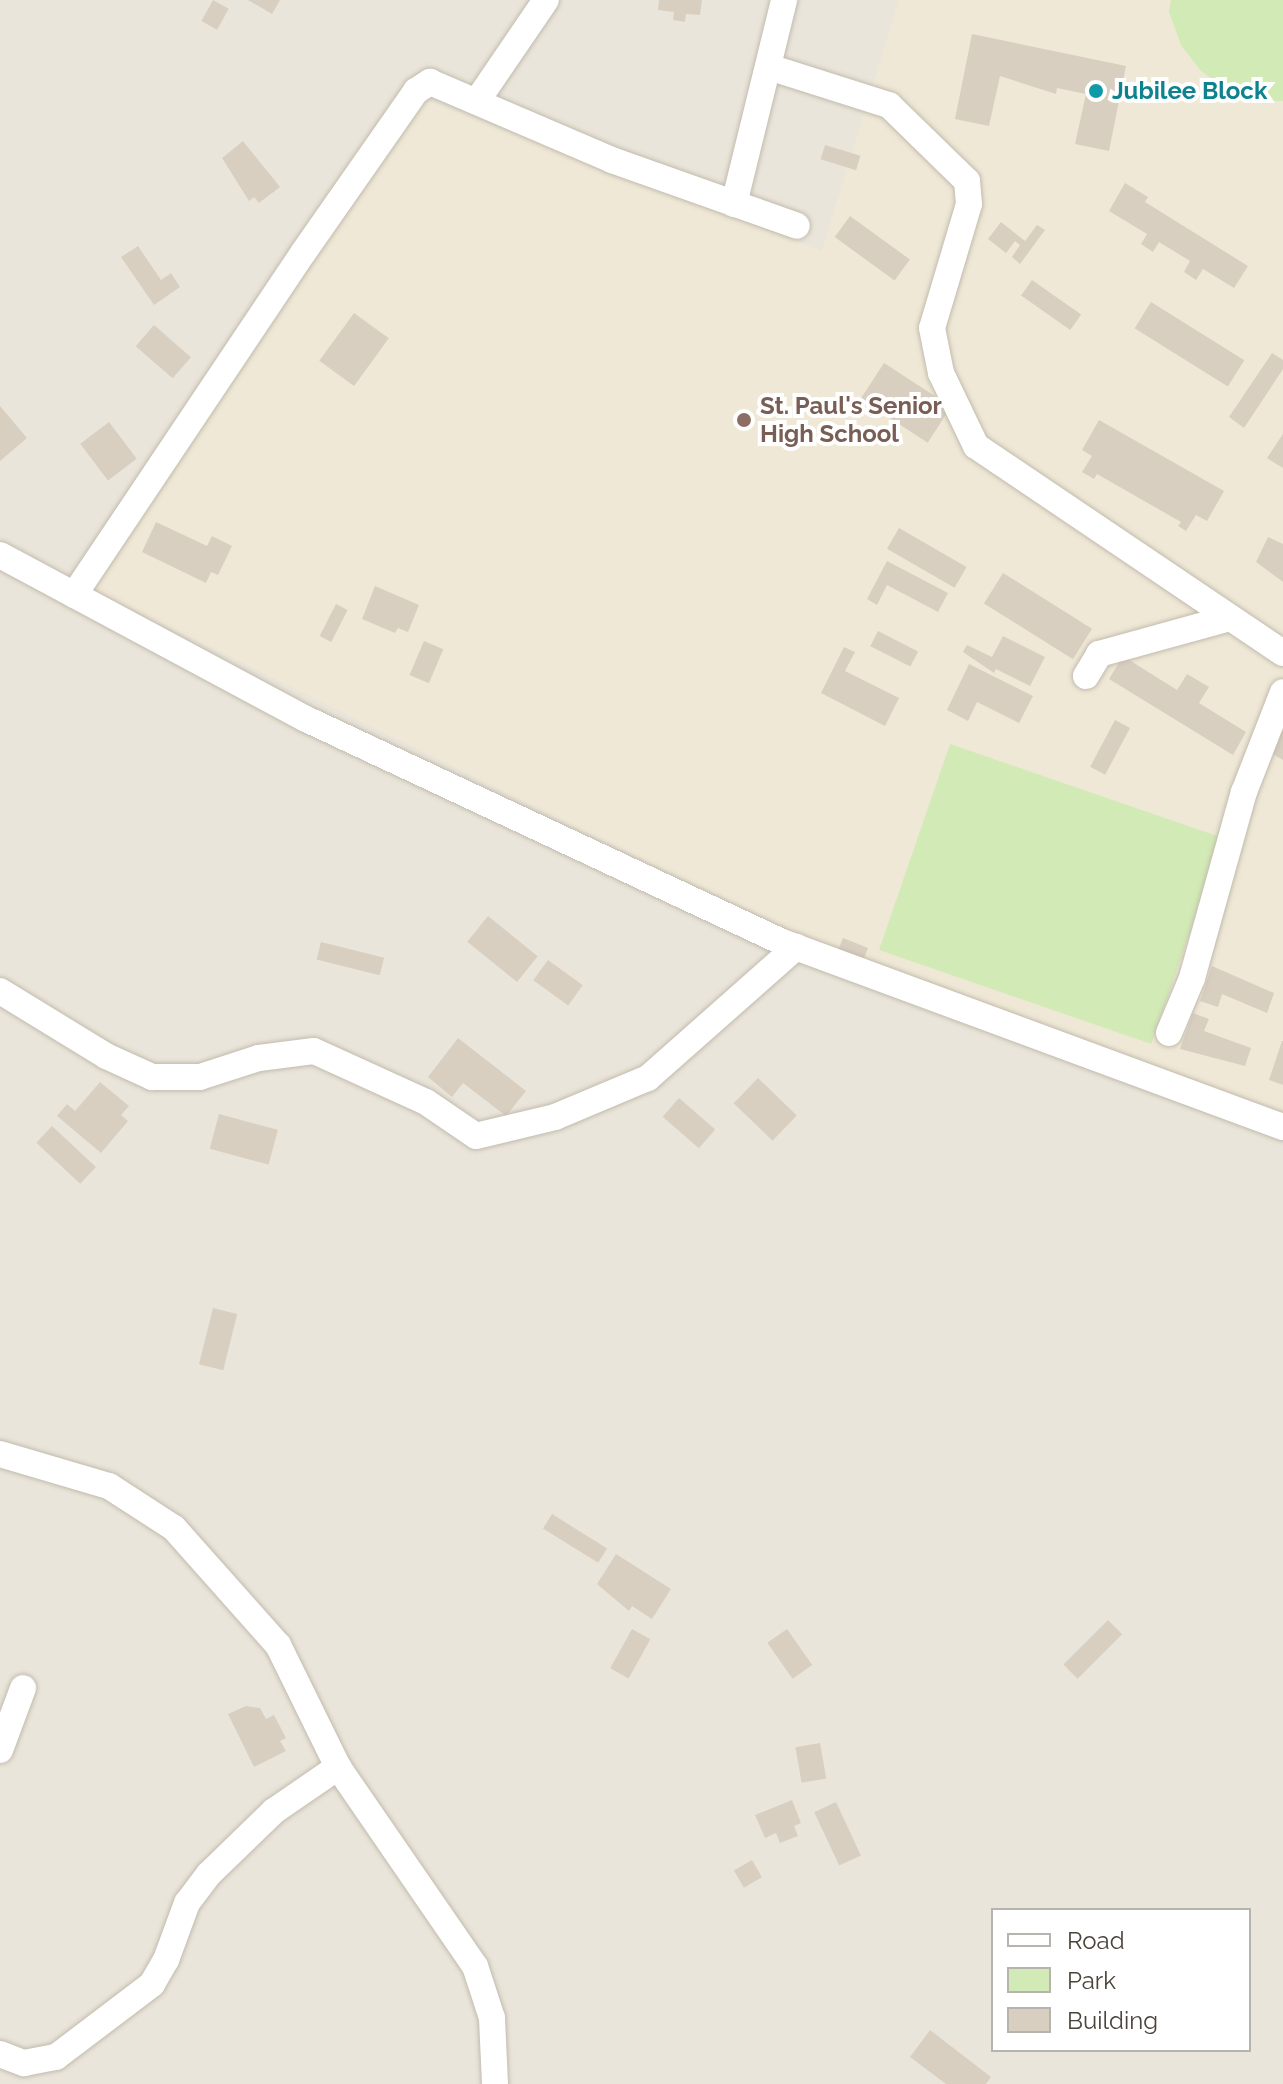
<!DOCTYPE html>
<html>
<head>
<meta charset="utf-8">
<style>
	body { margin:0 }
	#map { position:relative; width:1283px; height:2084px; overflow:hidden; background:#f6f3ec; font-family:Raleway,sans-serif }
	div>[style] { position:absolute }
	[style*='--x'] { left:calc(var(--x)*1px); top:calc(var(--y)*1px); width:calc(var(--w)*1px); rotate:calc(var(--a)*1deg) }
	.residential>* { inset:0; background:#eae5da }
	.education>* { inset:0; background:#efe8d6 }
	.green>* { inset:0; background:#d2eab5; transform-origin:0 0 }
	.building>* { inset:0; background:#d8cfc1; transform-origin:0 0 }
	.roads { filter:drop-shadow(0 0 2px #c2bbae) drop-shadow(0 0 2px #c2bbae) }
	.minor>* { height:26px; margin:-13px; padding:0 13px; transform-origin:13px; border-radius:13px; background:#fff }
	.dots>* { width:22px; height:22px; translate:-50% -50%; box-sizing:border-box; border:4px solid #fff; border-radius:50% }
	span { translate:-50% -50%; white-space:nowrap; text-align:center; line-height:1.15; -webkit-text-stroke:8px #fff; paint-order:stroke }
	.culture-label { font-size:24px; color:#0d838f; font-weight:700 }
	.left { translate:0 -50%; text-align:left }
	.education-label { font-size:24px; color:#785e54; font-weight:700 }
	.legend { position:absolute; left:991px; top:1908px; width:260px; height:144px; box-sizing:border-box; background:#fff; border:2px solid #b7b4b0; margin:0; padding:10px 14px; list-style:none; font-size:24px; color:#4b4439 }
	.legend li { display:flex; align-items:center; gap:16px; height:40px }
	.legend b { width:40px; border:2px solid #b7b4b0 }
</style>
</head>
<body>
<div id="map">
	<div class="residential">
		<div style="clip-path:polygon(evenodd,0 0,1283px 0,1283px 2084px,0 2084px,0 0,993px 1910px,1249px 1910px,1249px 2050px,993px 2050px,993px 1910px)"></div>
	</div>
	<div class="education">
		<div style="clip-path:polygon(899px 0,1283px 0,1283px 1116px,822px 948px,92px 589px,422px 98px,822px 251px)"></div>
	</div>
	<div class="green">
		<div style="clip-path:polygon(1171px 0,1283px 0,1283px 101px,1261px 101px,1229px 91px,1201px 71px,1181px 45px,1169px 12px)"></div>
		<div style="left:950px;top:744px;width:288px;height:218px;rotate:19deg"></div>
	</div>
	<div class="building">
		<div style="left:213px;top:0;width:18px;height:24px;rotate:29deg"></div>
		<div style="clip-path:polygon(248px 0,280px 0,272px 14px)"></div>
		<div style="clip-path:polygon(659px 0,702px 0,700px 15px,686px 14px,685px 22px,673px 20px,674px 12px,658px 10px)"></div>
		<div style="clip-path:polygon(972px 34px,1126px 66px,1109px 151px,1075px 144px,1086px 94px,1057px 88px,1056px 94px,1000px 76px,989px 126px,955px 119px)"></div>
		<div style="clip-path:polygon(243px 141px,280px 187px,259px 203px,254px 197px,249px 201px,222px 158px)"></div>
		<div style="left:825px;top:145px;width:37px;height:15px;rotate:17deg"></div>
		<div style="clip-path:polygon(1125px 183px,1148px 197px,1145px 202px,1248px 266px,1234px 288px,1203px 269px,1196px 280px,1184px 272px,1190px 261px,1159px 242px,1153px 252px,1141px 244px,1147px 234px,1109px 211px)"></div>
		<div style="left:850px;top:216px;width:74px;height:26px;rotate:36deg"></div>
		<div style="clip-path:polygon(1001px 222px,1025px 241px,1037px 225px,1045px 230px,1020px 264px,1012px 257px,1020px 245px,1015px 241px,1006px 253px,988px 239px)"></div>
		<div style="clip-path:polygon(138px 246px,161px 280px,171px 273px,180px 287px,154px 305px,121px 257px)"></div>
		<div style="left:1032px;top:280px;width:60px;height:19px;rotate:35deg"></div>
		<div style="left:1151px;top:302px;width:110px;height:31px;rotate:32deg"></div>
		<div style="left:354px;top:313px;width:43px;height:59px;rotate:36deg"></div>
		<div style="left:154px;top:325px;width:49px;height:28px;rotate:41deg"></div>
		<div style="clip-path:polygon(1272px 353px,1283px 360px,1283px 369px,1244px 428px,1229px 417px)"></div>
		<div style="left:884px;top:363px;width:80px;height:43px;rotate:33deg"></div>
		<div style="clip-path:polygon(0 406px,27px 438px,0 461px)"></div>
		<div style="clip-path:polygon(1099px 420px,1224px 491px,1207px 521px,1196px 515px,1186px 531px,1178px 526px,1181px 522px,1097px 474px,1094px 479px,1082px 472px,1092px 456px,1082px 450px)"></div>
		<div style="left:109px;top:422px;width:46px;height:36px;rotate:53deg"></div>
		<div style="clip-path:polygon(1283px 434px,1283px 468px,1267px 458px)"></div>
		<div style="clip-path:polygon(156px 522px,207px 546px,212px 536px,232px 546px,218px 575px,211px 572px,206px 583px,142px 552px)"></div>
		<div style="left:899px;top:528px;width:78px;height:24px;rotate:30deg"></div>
		<div style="clip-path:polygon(1268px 537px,1283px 544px,1283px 582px,1256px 562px)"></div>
		<div style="clip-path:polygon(887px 561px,948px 593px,938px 612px,887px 585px,877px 605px,867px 599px)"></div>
		<div style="left:1003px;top:573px;width:105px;height:36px;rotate:32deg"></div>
		<div style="clip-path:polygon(375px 586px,419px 605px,408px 632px,398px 628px,395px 633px,362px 619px)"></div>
		<div style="left:336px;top:604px;width:13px;height:36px;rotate:27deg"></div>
		<div style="left:878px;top:631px;width:45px;height:17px;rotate:27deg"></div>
		<div style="clip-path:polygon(1003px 636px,1045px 657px,1030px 686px,996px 669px,994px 673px,963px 652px,967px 645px,992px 657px)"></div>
		<div style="left:424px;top:641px;width:21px;height:37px;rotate:23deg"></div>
		<div style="clip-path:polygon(844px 647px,855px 652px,845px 671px,899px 698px,885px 726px,821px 693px)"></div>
		<div style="clip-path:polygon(1123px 656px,1177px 690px,1187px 674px,1209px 687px,1199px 703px,1246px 732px,1233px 755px,1109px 679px)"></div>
		<div style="clip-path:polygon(969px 664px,1033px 696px,1019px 723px,977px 702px,968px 721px,947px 710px)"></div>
		<div style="left:1115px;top:720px;width:17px;height:53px;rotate:28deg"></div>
		<div style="clip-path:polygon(1279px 728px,1283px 731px,1283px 760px,1266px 750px)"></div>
		<div style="left:488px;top:916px;width:64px;height:33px;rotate:39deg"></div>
		<div style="left:843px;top:938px;width:27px;height:15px;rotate:22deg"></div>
		<div style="left:321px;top:942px;width:65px;height:18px;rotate:14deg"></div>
		<div style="left:548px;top:960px;width:43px;height:25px;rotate:36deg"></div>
		<div style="clip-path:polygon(1212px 966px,1274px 993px,1267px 1013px,1222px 994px,1218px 1007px,1200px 1001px)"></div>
		<div style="clip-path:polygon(1193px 1013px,1209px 1019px,1204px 1031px,1251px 1048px,1245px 1066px,1180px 1049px)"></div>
		<div style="clip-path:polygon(458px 1038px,526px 1091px,506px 1116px,463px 1083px,452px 1097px,428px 1077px)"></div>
		<div style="clip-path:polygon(1282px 1041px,1283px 1041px,1283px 1085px,1269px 1080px)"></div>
		<div style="left:758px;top:1078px;width:54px;height:35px;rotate:44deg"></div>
		<div style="clip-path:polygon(100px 1082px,129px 1106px,121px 1115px,128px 1121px,101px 1153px,57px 1116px,67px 1104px,75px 1111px)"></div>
		<div style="left:679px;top:1098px;width:48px;height:25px;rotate:41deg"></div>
		<div style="left:219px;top:1114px;width:61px;height:36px;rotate:15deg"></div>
		<div style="left:52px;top:1126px;width:60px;height:23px;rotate:43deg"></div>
		<div style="left:213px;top:1308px;width:25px;height:58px;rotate:14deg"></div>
		<div style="left:552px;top:1514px;width:65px;height:17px;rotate:32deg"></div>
		<div style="clip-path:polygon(616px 1554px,671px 1589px,652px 1619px,632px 1606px,629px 1611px,597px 1584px)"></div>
		<div style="left:1108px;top:1620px;width:20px;height:63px;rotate:45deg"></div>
		<div style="left:632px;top:1629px;width:21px;height:45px;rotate:29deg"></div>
		<div style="left:787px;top:1629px;width:44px;height:24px;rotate:55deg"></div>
		<div style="clip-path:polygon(246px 1706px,260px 1708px,266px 1719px,274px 1715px,286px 1738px,280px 1741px,286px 1751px,254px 1767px,228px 1714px)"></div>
		<div style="left:820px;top:1743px;width:36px;height:25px;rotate:80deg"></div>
		<div style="clip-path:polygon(792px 1800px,801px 1823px,794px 1826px,798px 1836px,780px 1843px,776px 1833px,765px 1838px,755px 1815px)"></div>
		<div style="left:836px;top:1802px;width:59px;height:24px;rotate:65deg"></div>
		<div style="left:752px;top:1860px;width:20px;height:21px;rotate:60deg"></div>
		<div style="clip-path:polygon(930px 2030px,991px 2077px,986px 2084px,946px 2084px,910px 2057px)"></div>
	</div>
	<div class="roads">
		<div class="minor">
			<div style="--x:769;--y:67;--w:126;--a:17.6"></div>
			<div style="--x:889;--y:105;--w:109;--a:44.3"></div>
			<div style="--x:967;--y:181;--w:23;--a:85"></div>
			<div style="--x:969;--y:204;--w:129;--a:106.6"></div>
			<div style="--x:932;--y:328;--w:46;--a:78.7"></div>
			<div style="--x:941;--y:373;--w:81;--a:64.4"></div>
			<div style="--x:976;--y:446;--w:370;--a:34"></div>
			<div style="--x:477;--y:101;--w:122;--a:-55.7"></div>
			<div style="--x:734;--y:204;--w:210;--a:-76.2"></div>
			<div style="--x:0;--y:555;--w:347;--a:28.2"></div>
			<div style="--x:306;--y:719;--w:526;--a:25.1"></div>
			<div style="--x:782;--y:942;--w:534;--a:20.27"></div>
			<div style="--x:74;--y:595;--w:412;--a:-56.2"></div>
			<div style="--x:303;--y:253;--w:198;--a:-55.1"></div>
			<div style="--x:416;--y:91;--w:17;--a:-33"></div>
			<div style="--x:430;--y:82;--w:198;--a:23.2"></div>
			<div style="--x:612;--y:160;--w:196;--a:19.6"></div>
			<div style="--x:1086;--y:676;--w:26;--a:-59"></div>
			<div style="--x:1099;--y:654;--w:136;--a:-15.4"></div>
			<div style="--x:0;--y:991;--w:124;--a:31.5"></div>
			<div style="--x:106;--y:1056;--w:51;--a:24.5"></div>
			<div style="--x:152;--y:1077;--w:48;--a:0"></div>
			<div style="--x:200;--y:1077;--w:62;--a:-17.9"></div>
			<div style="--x:259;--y:1058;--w:55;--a:-7.3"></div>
			<div style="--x:314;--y:1051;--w:123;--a:24.5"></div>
			<div style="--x:426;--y:1102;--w:60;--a:34.2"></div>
			<div style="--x:476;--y:1136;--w:81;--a:-13.5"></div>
			<div style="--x:555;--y:1117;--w:101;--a:-22.8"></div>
			<div style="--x:648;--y:1078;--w:198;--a:-41.5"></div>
			<div style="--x:1169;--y:1033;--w:60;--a:-67.3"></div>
			<div style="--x:1192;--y:978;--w:193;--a:-74.4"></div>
			<div style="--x:1244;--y:792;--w:107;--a:-68.7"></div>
			<div style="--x:0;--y:1454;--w:114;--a:16.4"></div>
			<div style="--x:109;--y:1486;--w:77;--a:32.9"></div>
			<div style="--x:174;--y:1528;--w:157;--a:48.4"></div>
			<div style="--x:278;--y:1645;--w:136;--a:63.8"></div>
			<div style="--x:338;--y:1767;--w:242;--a:55.5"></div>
			<div style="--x:475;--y:1966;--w:55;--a:71.9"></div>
			<div style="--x:492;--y:2018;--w:66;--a:87.4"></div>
			<div style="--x:0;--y:1750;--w:66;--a:-69.6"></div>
			<div style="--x:0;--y:2054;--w:26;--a:21"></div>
			<div style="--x:24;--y:2063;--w:33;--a:-11"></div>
			<div style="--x:56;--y:2057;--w:121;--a:-37.2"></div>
			<div style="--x:152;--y:1984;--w:28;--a:-60"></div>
			<div style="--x:166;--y:1960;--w:61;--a:-69.8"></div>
			<div style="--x:187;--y:1903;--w:36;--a:-53"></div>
			<div style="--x:209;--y:1874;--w:91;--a:-44.1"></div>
			<div style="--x:274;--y:1811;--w:78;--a:-34.5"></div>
		</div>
	</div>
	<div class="dots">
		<div style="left:1096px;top:91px;background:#0f9aa8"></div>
		<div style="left:744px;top:420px;background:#8d6e63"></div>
	</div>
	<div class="culture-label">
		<span class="left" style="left:1112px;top:91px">Jubilee Block</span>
	</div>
	<div class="education-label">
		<span class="left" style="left:760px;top:420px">St. Paul's Senior<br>High School</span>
	</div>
	<ul class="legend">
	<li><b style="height:10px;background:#fff"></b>Road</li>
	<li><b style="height:22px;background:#d2eab5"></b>Park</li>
	<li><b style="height:22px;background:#d8cfc1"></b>Building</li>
	</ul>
</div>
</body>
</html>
